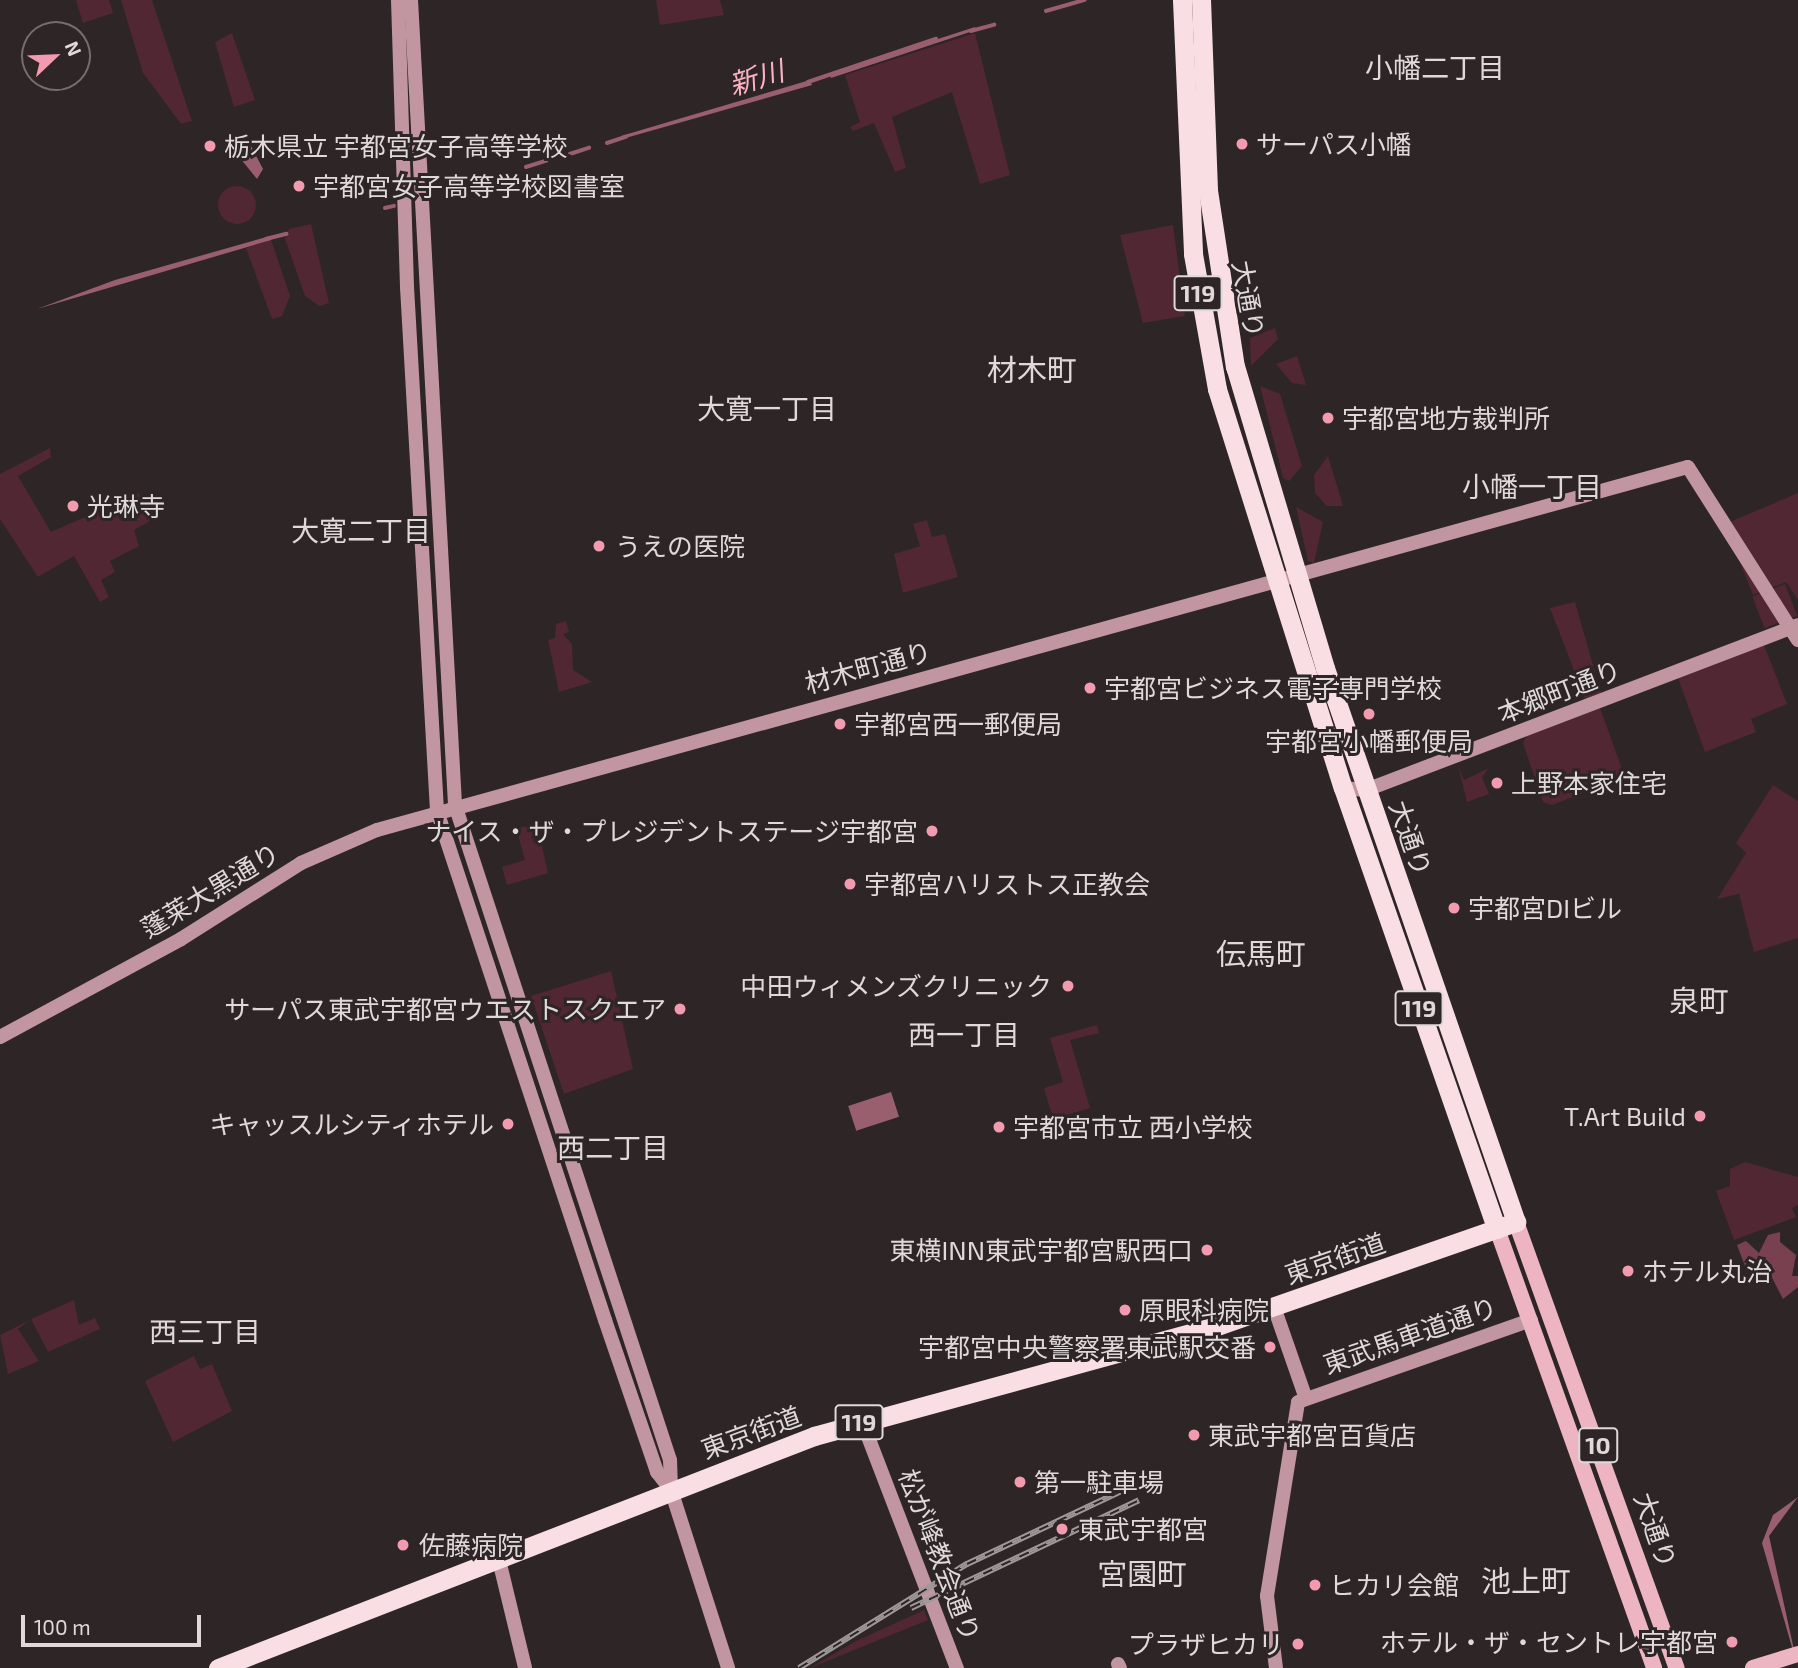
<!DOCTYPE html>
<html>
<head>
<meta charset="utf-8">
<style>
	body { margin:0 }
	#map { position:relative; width:1798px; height:1668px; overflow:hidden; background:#2e2527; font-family:"Exo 2","Noto Sans JP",sans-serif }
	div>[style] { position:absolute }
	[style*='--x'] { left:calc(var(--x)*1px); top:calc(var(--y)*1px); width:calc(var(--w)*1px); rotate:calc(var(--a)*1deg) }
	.green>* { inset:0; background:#502732; transform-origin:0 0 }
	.round { border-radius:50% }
	.forest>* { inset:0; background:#794150 }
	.water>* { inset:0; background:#9a5f6e; transform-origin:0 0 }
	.stream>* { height:3.5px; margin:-1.75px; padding:0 1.75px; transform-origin:1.75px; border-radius:1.75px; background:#9a5f6e }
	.secondary>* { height:14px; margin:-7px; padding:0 7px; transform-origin:7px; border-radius:7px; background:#c196a0 }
	.primary>* { height:16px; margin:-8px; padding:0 8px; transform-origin:8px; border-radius:8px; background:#edb5c1 }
	.highway>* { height:19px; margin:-9.5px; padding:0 9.5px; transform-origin:9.5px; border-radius:9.5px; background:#f9dee3 }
	.rail>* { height:6px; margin-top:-3px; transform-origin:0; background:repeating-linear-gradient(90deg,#2e2527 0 10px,#a0999a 0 20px); box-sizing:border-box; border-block:2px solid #a0999a }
	.dots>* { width:19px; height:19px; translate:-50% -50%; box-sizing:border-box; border:4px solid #2e2527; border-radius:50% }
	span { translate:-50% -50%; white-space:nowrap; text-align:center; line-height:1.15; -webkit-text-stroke:6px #2e2527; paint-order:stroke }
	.shield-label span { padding:2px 5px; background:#2e2527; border:2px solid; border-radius:5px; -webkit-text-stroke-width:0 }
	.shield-label { font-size:24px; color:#dfd9da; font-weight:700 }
	.poi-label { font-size:26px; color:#dfd9da }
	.left { translate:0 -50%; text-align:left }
	.right { translate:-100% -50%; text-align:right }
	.street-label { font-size:26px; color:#dfd9da }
	.neighbourhood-label { font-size:28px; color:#dfd9da }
	.water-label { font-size:28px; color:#fbb3c4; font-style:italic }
	.quarter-label { font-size:30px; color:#dfd9da }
	.north { position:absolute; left:21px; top:21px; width:70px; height:70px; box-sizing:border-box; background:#2e2527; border:2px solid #756d6f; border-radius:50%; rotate:67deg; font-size:19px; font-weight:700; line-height:28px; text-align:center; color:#dfd9da }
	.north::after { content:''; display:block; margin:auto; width:24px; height:32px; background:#f29aaf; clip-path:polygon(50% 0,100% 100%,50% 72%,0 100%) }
	.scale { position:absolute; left:21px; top:1615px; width:180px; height:32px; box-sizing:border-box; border:4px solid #dfd9da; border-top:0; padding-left:9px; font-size:21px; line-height:24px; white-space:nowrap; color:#dfd9da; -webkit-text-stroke:5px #2e2527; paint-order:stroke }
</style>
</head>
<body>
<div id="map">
	<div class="green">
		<div style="clip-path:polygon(76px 0,109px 0,113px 13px,83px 23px)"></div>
		<div style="clip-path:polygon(121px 0,152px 0,192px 121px,181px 124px,143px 73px)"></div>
		<div style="clip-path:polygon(656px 0,720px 0,724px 15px,660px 25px)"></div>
		<div style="clip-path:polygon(232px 33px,255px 100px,234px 107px,215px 42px)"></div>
		<div style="clip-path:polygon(975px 33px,1010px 175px,980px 184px,952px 92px,892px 117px,906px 168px,895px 172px,874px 123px,853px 131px,850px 127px,860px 122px,845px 75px)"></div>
		<div class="round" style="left:218px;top:186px;width:38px;height:38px"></div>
		<div style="clip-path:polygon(311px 224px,329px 303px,319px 306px,305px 296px,285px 239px,289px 229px)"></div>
		<div style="clip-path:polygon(1173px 225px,1185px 316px,1143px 323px,1120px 235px)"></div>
		<div style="clip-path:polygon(271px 240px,290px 296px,282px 316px,272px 319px,246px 248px)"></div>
		<div style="clip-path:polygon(1275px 328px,1278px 339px,1251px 366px,1250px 338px)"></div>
		<div style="clip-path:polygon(1297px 356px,1306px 385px,1292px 383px,1276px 364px)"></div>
		<div style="clip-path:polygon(1260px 386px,1280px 394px,1302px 466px,1289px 481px,1283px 478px)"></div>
		<div style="clip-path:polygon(50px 448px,51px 457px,18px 476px,51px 532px,139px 493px,152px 520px,134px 530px,139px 546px,110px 561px,115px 572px,101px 580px,109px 597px,100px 602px,74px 556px,38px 577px,0 519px,0 474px)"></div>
		<div style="clip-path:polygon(1328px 456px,1343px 506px,1327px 506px,1315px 493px,1314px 475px)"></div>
		<div style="clip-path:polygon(1798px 493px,1798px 600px,1786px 582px,1753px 595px,1725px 524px)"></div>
		<div style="clip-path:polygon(1296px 507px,1323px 522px,1314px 563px,1308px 561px)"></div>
		<div style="clip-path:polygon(927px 520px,932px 537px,945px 534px,958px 577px,903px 593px,894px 554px,920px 546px,913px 524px)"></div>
		<div style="left:1785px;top:584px;width:34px;height:35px;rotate:69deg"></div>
		<div style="clip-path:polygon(1575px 602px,1601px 693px,1585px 699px,1550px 608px)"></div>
		<div style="clip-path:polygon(566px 621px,569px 632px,563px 634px,572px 644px,573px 670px,592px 682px,559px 692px,548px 640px,555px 638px,556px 624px)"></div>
		<div style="clip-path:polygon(1764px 645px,1787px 704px,1751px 719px,1756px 732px,1705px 752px,1678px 678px)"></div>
		<div style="clip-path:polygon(1600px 708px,1625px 777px,1552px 805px,1543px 802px,1523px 743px,1527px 735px)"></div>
		<div style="clip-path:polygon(1458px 765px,1464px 780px,1489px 768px,1482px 777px,1489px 794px,1467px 802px)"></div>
		<div style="clip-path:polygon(1773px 785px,1798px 801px,1798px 938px,1754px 952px,1739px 894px,1717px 899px,1746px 853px,1736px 843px)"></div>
		<div style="clip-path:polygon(537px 825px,548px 873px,507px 885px,502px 867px,525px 860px,516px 828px)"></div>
		<div style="clip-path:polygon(611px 971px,633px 1069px,564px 1094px,531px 996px)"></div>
		<div style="clip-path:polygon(1097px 1025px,1099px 1033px,1070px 1040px,1090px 1108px,1053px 1119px,1044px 1088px,1063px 1082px,1050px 1038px)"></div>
		<div style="clip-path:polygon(1745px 1162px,1798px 1177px,1798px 1205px,1792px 1208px,1796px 1217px,1734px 1240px,1716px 1191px,1730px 1186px,1730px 1169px)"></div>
		<div style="clip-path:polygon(74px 1300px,79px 1325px,95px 1318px,100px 1329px,48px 1352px,31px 1319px)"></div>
		<div style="clip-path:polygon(30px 1320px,18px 1329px,39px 1361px,8px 1374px,0 1335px)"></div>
		<div style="clip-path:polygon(194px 1356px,200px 1369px,212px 1364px,232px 1411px,173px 1442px,145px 1381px)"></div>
		<div style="clip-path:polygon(924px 1610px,928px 1620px,810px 1668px,854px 1642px)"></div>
	</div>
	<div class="forest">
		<div style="clip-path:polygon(1780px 1232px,1780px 1242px,1796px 1255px,1792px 1276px,1798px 1276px,1798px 1287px,1783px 1299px,1763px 1260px,1745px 1266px,1737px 1245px,1746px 1241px,1759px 1253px,1768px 1235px)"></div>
	</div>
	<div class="water">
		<div style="clip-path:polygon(975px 27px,976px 30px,831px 78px,830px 74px)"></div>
		<div style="clip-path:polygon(810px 80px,812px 85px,622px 139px,621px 136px)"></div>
		<div style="clip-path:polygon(249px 142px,263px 169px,257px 179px,240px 158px)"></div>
		<div style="clip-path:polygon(270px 236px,271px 240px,37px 309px,115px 280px)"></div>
		<div style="left:891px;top:1092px;width:26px;height:45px;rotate:72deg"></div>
		<div style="clip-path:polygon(1798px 1497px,1769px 1536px,1798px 1668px,1762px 1543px,1773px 1515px)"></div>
	</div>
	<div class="stream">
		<div style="--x:1046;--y:11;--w:40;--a:-16"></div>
		<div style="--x:971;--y:31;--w:24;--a:-15"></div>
		<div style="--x:808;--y:82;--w:135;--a:-18.6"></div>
		<div style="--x:607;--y:143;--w:20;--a:-18"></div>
		<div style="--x:570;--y:154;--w:20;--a:-18"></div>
		<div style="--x:526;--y:167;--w:21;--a:-17"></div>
		<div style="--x:385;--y:208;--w:9;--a:-13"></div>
		<div style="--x:266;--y:239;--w:21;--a:-14"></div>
	</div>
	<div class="secondary">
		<div style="--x:398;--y:0;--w:287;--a:88.2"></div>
		<div style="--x:407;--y:287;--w:525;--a:86.72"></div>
		<div style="--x:437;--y:811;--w:536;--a:71.73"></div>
		<div style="--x:605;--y:1320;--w:161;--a:71.1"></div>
		<div style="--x:657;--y:1472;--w:23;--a:52"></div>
		<div style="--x:411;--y:0;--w:806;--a:86.87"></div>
		<div style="--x:455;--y:805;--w:689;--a:71.83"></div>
		<div style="--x:670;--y:1460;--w:30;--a:88"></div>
		<div style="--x:671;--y:1490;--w:187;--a:72.2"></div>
		<div style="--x:1343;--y:788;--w:23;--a:5"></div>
		<div style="--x:1366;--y:790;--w:462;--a:-20.9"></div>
		<div style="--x:0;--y:1037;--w:206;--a:-28.4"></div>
		<div style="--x:181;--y:939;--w:142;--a:-32.3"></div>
		<div style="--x:301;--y:863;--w:83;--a:-23.5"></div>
		<div style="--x:377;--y:830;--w:1360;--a:-15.48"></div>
		<div style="--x:1688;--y:467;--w:205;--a:57.6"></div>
		<div style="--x:1274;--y:1307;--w:94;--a:70.8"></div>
		<div style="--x:862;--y:1421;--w:265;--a:69"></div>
		<div style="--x:498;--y:1556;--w:115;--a:76.4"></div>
		<div style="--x:1118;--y:1664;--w:4;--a:63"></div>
		<div style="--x:1276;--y:1668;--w:73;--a:-97.1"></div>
		<div style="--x:1267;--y:1596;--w:196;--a:-80.9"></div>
		<div style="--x:1298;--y:1402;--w:247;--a:-19.4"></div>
	</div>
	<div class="primary">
		<div style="--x:1516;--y:1222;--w:474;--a:70.2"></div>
		<div style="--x:1497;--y:1229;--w:466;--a:70.3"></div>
		<div style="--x:1753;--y:1668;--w:47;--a:-17.3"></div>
	</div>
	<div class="highway">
		<div style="--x:1182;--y:0;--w:254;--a:87.5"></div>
		<div style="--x:1193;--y:254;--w:137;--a:79.9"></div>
		<div style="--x:1217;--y:389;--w:418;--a:72.5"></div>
		<div style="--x:1343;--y:788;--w:467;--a:70.8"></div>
		<div style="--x:218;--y:1668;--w:640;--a:-21.27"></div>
		<div style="--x:814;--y:1436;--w:418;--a:-15.3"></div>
		<div style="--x:1217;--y:1326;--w:317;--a:-19.2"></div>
		<div style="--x:1516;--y:1222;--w:586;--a:-109.02"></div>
		<div style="--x:1325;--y:668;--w:314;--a:-106.6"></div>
		<div style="--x:1235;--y:367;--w:179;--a:-98.7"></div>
		<div style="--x:1208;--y:190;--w:190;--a:-92.1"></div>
	</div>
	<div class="rail">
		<div style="--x:911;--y:1608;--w:252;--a:-25.3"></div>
		<div style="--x:799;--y:1668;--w:198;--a:-31.8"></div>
		<div style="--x:967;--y:1564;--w:183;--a:-25.3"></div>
	</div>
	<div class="dots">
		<div style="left:1242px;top:144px;background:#f29aaf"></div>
		<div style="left:210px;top:146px;background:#f29aaf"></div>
		<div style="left:299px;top:186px;background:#f29aaf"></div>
		<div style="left:1328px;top:418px;background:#f29aaf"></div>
		<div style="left:73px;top:506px;background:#f29aaf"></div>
		<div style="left:599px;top:546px;background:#f29aaf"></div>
		<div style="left:1090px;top:688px;background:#f29aaf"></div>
		<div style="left:1369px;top:714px;background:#f29aaf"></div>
		<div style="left:840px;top:724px;background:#f29aaf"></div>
		<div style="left:1497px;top:783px;background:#f29aaf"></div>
		<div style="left:932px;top:831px;background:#f29aaf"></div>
		<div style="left:850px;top:884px;background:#f29aaf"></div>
		<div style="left:1454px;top:908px;background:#f29aaf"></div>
		<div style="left:1068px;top:986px;background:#f29aaf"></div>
		<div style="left:680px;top:1009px;background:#f29aaf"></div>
		<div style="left:1700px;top:1116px;background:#f29aaf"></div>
		<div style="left:508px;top:1124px;background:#f29aaf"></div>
		<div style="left:999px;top:1127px;background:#f29aaf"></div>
		<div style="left:1207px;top:1250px;background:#f29aaf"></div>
		<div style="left:1628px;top:1271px;background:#f29aaf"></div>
		<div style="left:1125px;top:1310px;background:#f29aaf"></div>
		<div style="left:1270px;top:1347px;background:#f29aaf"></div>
		<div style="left:1194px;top:1435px;background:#f29aaf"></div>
		<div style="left:1020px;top:1482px;background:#f29aaf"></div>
		<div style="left:1062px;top:1529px;background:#f29aaf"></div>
		<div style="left:403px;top:1545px;background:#f29aaf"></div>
		<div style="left:1315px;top:1585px;background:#f29aaf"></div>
		<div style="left:1732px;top:1642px;background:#f29aaf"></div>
		<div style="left:1298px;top:1644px;background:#f29aaf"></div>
	</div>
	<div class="shield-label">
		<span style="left:1198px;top:293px">119</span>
		<span style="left:1419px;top:1008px">119</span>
		<span style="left:859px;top:1422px">119</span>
		<span style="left:1598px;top:1445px">10</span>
	</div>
	<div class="poi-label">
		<span class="left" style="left:1256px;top:144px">サーパス小幡</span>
		<span class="left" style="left:224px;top:146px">栃木県立 宇都宮女子高等学校</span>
		<span class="left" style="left:313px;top:186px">宇都宮女子高等学校図書室</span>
		<span class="left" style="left:1342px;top:418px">宇都宮地方裁判所</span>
		<span class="left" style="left:87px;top:506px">光琳寺</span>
		<span class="left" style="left:615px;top:546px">うえの医院</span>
		<span class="left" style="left:1104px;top:688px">宇都宮ビジネス電子専門学校</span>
		<span class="left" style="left:854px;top:724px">宇都宮西一郵便局</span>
		<span style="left:1369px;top:741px">宇都宮小幡郵便局</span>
		<span class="left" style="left:1511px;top:783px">上野本家住宅</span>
		<span class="right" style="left:918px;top:831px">ナイス・ザ・プレジデントステージ宇都宮</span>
		<span class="left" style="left:864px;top:884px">宇都宮ハリストス正教会</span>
		<span class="left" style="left:1468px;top:908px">宇都宮DIビル</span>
		<span class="right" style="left:1052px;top:986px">中田ウィメンズクリニック</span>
		<span class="right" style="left:666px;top:1009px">サーパス東武宇都宮ウエストスクエア</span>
		<span class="right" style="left:1686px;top:1116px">T.Art Build</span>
		<span class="right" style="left:494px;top:1124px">キャッスルシティホテル</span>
		<span class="left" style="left:1013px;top:1127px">宇都宮市立 西小学校</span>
		<span class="right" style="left:1193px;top:1250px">東横INN東武宇都宮駅西口</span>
		<span class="left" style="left:1642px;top:1271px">ホテル丸治</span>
		<span class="left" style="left:1139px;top:1310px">原眼科病院</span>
		<span class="right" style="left:1256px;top:1347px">宇都宮中央警察署東武駅交番</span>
		<span class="left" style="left:1208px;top:1435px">東武宇都宮百貨店</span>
		<span class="left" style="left:1034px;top:1482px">第一駐車場</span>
		<span class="left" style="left:1078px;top:1529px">東武宇都宮</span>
		<span class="left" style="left:419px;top:1545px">佐藤病院</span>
		<span class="left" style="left:1329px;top:1585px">ヒカリ会館</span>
		<span class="right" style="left:1718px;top:1642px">ホテル・ザ・セントレ宇都宮</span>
		<span class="right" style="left:1284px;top:1644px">プラザヒカリ</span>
	</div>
	<div class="street-label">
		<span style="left:1249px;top:299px;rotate:80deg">大通り</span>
		<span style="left:868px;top:667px;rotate:-15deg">材木町通り</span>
		<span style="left:1559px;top:691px;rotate:-21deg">本郷町通り</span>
		<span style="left:1411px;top:838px;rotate:71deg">大通り</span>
		<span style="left:210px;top:890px;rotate:-31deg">蓬莱大黒通り</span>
		<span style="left:1335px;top:1258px;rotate:-19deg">東京街道</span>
		<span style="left:1410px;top:1335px;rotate:-19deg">東武馬車道通り</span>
		<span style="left:751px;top:1432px;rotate:-20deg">東京街道</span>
		<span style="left:1656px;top:1530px;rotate:71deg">大通り</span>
		<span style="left:940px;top:1555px;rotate:69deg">松が峰教会通り</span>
	</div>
	<div class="neighbourhood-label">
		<span style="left:1435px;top:67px">小幡二丁目</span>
		<span style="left:767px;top:408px">大寛一丁目</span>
		<span style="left:1532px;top:486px">小幡一丁目</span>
		<span style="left:361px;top:530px">大寛二丁目</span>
		<span style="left:964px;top:1034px">西一丁目</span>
		<span style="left:613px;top:1147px">西二丁目</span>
		<span style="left:205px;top:1331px">西三丁目</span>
	</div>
	<div class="water-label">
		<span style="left:756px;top:77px;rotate:-17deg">新川</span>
	</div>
	<div class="quarter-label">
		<span style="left:1032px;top:369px">材木町</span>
		<span style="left:1261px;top:953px">伝馬町</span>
		<span style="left:1699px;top:1000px">泉町</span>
		<span style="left:1142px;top:1573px">宮園町</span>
		<span style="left:1526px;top:1580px">池上町</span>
	</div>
	<div class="north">N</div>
	<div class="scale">100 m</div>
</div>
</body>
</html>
